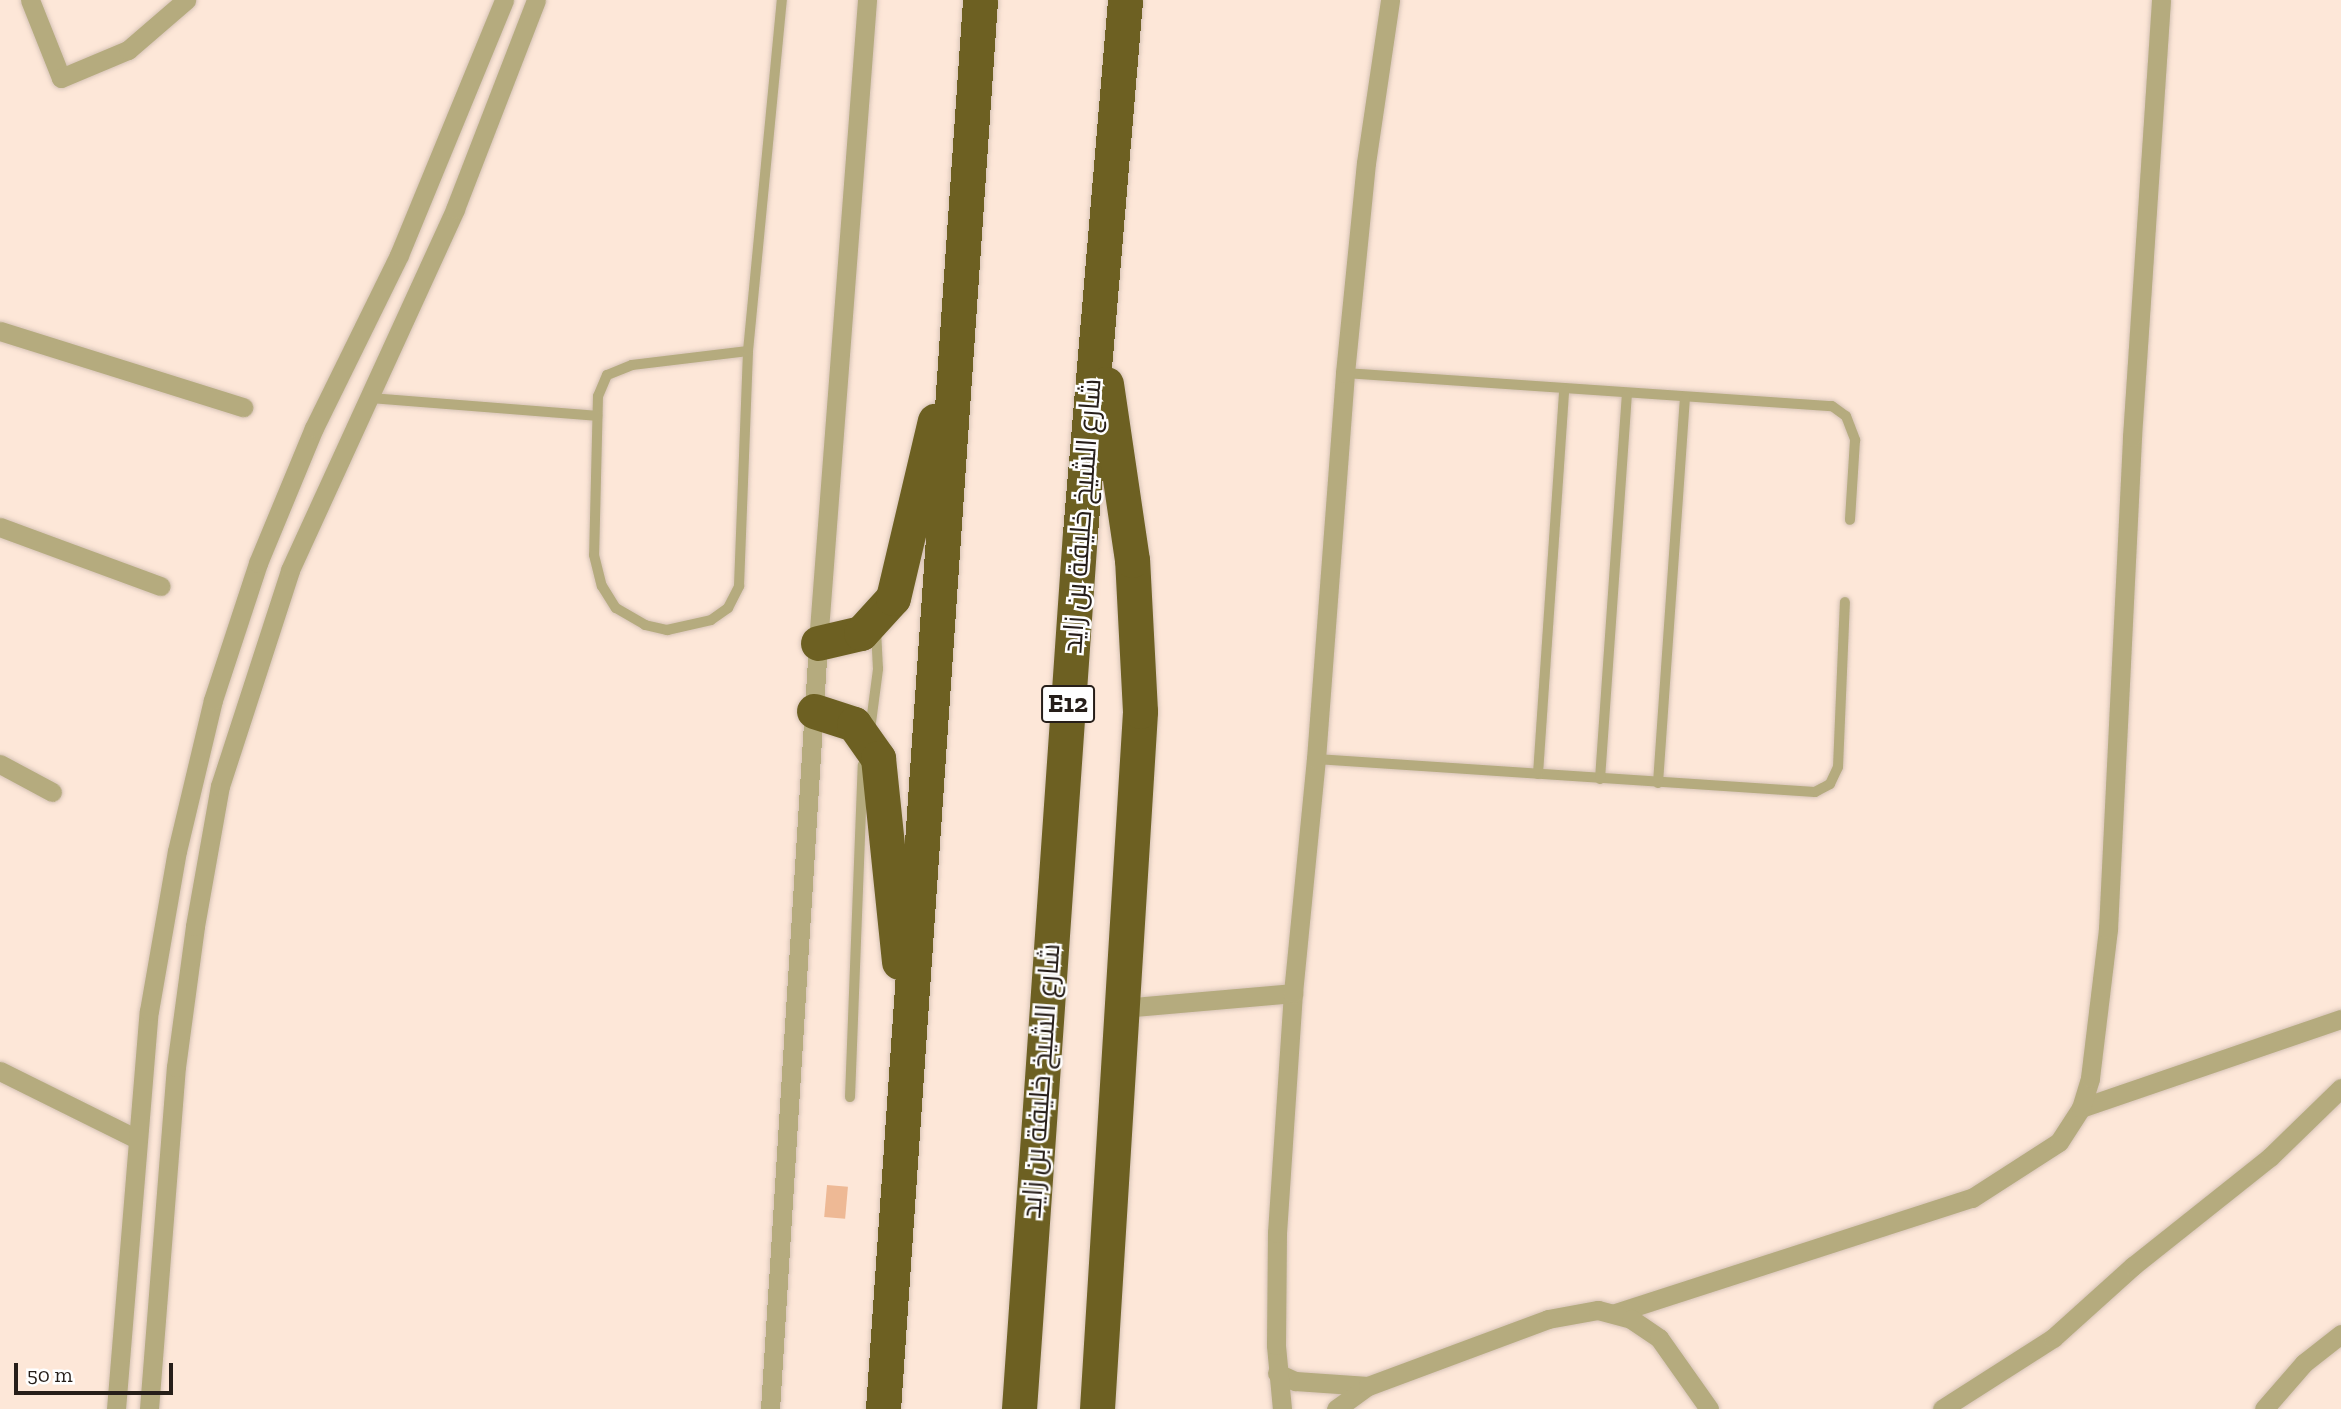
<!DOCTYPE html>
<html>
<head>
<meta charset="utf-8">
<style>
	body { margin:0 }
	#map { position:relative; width:2341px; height:1409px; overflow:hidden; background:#fde7d8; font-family:"Zilla Slab",Cairo,serif }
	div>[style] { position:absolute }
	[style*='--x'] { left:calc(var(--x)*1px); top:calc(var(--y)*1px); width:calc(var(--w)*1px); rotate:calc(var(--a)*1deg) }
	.building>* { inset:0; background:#eeb995; transform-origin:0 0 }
	.roads { filter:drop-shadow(0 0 2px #d6c3b6) drop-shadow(0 0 2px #d6c3b6) }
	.lane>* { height:10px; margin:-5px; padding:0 5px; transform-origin:5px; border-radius:5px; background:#b5ab7e }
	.street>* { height:19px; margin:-9.5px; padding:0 9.5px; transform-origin:9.5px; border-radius:9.5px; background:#b5ab7e }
	.highway>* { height:35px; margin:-17.5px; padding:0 17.5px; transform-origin:17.5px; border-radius:17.5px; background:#6d6022 }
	span { translate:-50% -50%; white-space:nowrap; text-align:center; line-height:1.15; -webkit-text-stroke:5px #fff; paint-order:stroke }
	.shield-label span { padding:2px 5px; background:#fff; border:2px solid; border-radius:5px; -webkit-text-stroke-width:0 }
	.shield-label { font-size:26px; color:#261e19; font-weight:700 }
	.street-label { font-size:28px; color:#261e19 }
	.scale { position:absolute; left:14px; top:1363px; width:159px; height:32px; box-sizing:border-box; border:4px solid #261e19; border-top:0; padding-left:9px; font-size:21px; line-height:24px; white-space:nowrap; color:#261e19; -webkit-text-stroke:5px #fff; paint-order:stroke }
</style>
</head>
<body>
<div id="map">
	<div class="building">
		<div style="left:827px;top:1185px;width:21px;height:32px;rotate:5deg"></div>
	</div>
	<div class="roads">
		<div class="lane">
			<div style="--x:748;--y:351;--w:117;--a:173.1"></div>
			<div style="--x:632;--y:365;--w:27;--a:158"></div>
			<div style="--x:607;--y:375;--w:23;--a:113"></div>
			<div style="--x:598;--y:396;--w:159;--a:91.4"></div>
			<div style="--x:594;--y:555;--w:32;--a:76"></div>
			<div style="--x:602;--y:586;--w:26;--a:58"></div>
			<div style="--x:616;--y:608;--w:34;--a:30"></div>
			<div style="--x:645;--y:625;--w:23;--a:13"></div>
			<div style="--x:667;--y:630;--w:45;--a:-12.8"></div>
			<div style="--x:711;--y:620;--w:21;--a:-35"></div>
			<div style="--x:728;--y:608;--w:25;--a:-63"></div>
			<div style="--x:739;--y:586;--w:235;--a:-87.8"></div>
			<div style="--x:748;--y:351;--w:353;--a:-84.5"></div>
			<div style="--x:1345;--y:373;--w:488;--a:3.9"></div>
			<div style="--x:1832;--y:406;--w:17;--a:36"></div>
			<div style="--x:1846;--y:416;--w:26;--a:69"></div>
			<div style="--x:1855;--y:440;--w:80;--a:93.6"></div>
			<div style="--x:369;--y:398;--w:229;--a:4.5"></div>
			<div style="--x:870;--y:730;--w:62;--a:-82.5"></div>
			<div style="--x:878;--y:669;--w:39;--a:-93"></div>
			<div style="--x:1316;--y:759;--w:500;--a:3.78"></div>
			<div style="--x:1815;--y:792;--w:17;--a:-28"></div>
			<div style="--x:1830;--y:784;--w:19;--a:-65"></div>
			<div style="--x:1838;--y:767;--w:165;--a:-87.6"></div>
			<div style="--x:1538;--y:774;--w:384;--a:-86.1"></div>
			<div style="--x:1600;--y:779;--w:385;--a:-86"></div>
			<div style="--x:1658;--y:783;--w:386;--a:-86"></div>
			<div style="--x:850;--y:1097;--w:332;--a:-87.8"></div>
		</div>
		<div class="street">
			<div style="--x:30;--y:0;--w:84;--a:68.3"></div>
			<div style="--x:61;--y:78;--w:73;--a:-22.7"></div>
			<div style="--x:128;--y:50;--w:77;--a:-40.8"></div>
			<div style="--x:0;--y:331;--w:255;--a:17.4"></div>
			<div style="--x:0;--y:527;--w:171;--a:20.2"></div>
			<div style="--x:0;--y:764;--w:59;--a:28.3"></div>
			<div style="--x:1123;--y:1008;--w:171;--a:-5"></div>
			<div style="--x:0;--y:1071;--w:153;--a:26.4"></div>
			<div style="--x:2081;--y:1108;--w:275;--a:-18.9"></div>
			<div style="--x:1615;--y:1313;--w:375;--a:-17.9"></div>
			<div style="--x:1972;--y:1198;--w:103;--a:-32.8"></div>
			<div style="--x:2059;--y:1142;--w:40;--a:-57.1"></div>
			<div style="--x:2081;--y:1108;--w:31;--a:-73"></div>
			<div style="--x:2090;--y:1078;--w:150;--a:-83.1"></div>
			<div style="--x:2108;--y:929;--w:493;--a:-87.2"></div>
			<div style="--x:2132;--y:437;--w:438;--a:-86.2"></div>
			<div style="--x:1277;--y:1373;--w:20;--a:24"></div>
			<div style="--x:1295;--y:1381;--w:73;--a:3.9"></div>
			<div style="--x:116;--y:1409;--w:399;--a:-85.3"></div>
			<div style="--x:149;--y:1011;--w:162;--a:-80.1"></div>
			<div style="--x:177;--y:851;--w:155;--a:-76.6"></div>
			<div style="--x:213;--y:700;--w:144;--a:-71.8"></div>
			<div style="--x:258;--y:563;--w:146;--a:-67.5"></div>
			<div style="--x:314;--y:428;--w:193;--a:-63.8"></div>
			<div style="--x:399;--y:255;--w:276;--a:-67.6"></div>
			<div style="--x:149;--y:1409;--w:343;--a:-85.5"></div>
			<div style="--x:176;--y:1067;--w:142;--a:-82.3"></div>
			<div style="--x:195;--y:926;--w:142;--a:-79.9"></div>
			<div style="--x:220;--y:786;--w:227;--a:-72"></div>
			<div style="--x:290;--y:570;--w:397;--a:-65.4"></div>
			<div style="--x:455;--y:209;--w:224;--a:-68.8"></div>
			<div style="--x:770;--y:1409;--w:768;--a:-86.41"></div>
			<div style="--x:818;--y:643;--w:645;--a:-85.64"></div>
			<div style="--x:1282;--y:1409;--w:64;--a:-95.4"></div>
			<div style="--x:1276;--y:1345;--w:112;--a:-89.5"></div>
			<div style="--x:1277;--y:1233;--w:241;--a:-86.2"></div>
			<div style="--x:1293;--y:993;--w:235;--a:-84.4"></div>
			<div style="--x:1316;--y:759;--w:387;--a:-85.7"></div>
			<div style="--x:1345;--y:373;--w:211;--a:-84.3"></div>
			<div style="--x:1366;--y:163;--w:165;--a:-81.6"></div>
			<div style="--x:1336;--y:1409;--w:39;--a:-36"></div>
			<div style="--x:1368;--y:1386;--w:192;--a:-20.4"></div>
			<div style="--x:1548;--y:1319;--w:51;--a:-10.2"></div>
			<div style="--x:1598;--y:1310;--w:34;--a:15"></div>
			<div style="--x:1631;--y:1319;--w:34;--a:34"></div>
			<div style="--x:1659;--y:1338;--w:87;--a:54.8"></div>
			<div style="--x:1942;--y:1409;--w:132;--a:-32.6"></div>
			<div style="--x:2053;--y:1338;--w:108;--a:-42"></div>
			<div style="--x:2133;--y:1266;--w:175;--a:-38.5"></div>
			<div style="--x:2270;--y:1157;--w:99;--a:-44.2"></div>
			<div style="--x:2264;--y:1409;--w:61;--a:-49"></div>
			<div style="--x:2304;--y:1363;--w:47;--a:-38.1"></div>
		</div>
		<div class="highway">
			<div style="--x:818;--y:643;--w:44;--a:-13.1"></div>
			<div style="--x:861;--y:633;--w:47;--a:-47.6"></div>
			<div style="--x:893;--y:598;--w:182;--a:-76.7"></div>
			<div style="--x:814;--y:711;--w:42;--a:18"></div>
			<div style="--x:854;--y:724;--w:42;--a:54.8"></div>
			<div style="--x:878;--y:758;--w:205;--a:84.1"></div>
			<div style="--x:883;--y:1409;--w:1412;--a:-86.06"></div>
			<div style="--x:1019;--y:1409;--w:878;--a:-86.02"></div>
			<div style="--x:1080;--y:533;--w:535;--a:-85.17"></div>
			<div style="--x:1097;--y:1409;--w:699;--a:-86.47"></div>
			<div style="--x:1140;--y:711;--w:151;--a:-93"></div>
			<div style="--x:1132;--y:560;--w:178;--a:-98.4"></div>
		</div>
	</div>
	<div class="shield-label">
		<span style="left:1068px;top:704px">E12</span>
	</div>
	<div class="street-label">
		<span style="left:1082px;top:516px;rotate:-86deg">شارع الشيخ خليفة بن زايد</span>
		<span style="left:1041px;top:1081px;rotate:-86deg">شارع الشيخ خليفة بن زايد</span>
	</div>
	<div class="scale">50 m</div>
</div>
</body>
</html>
